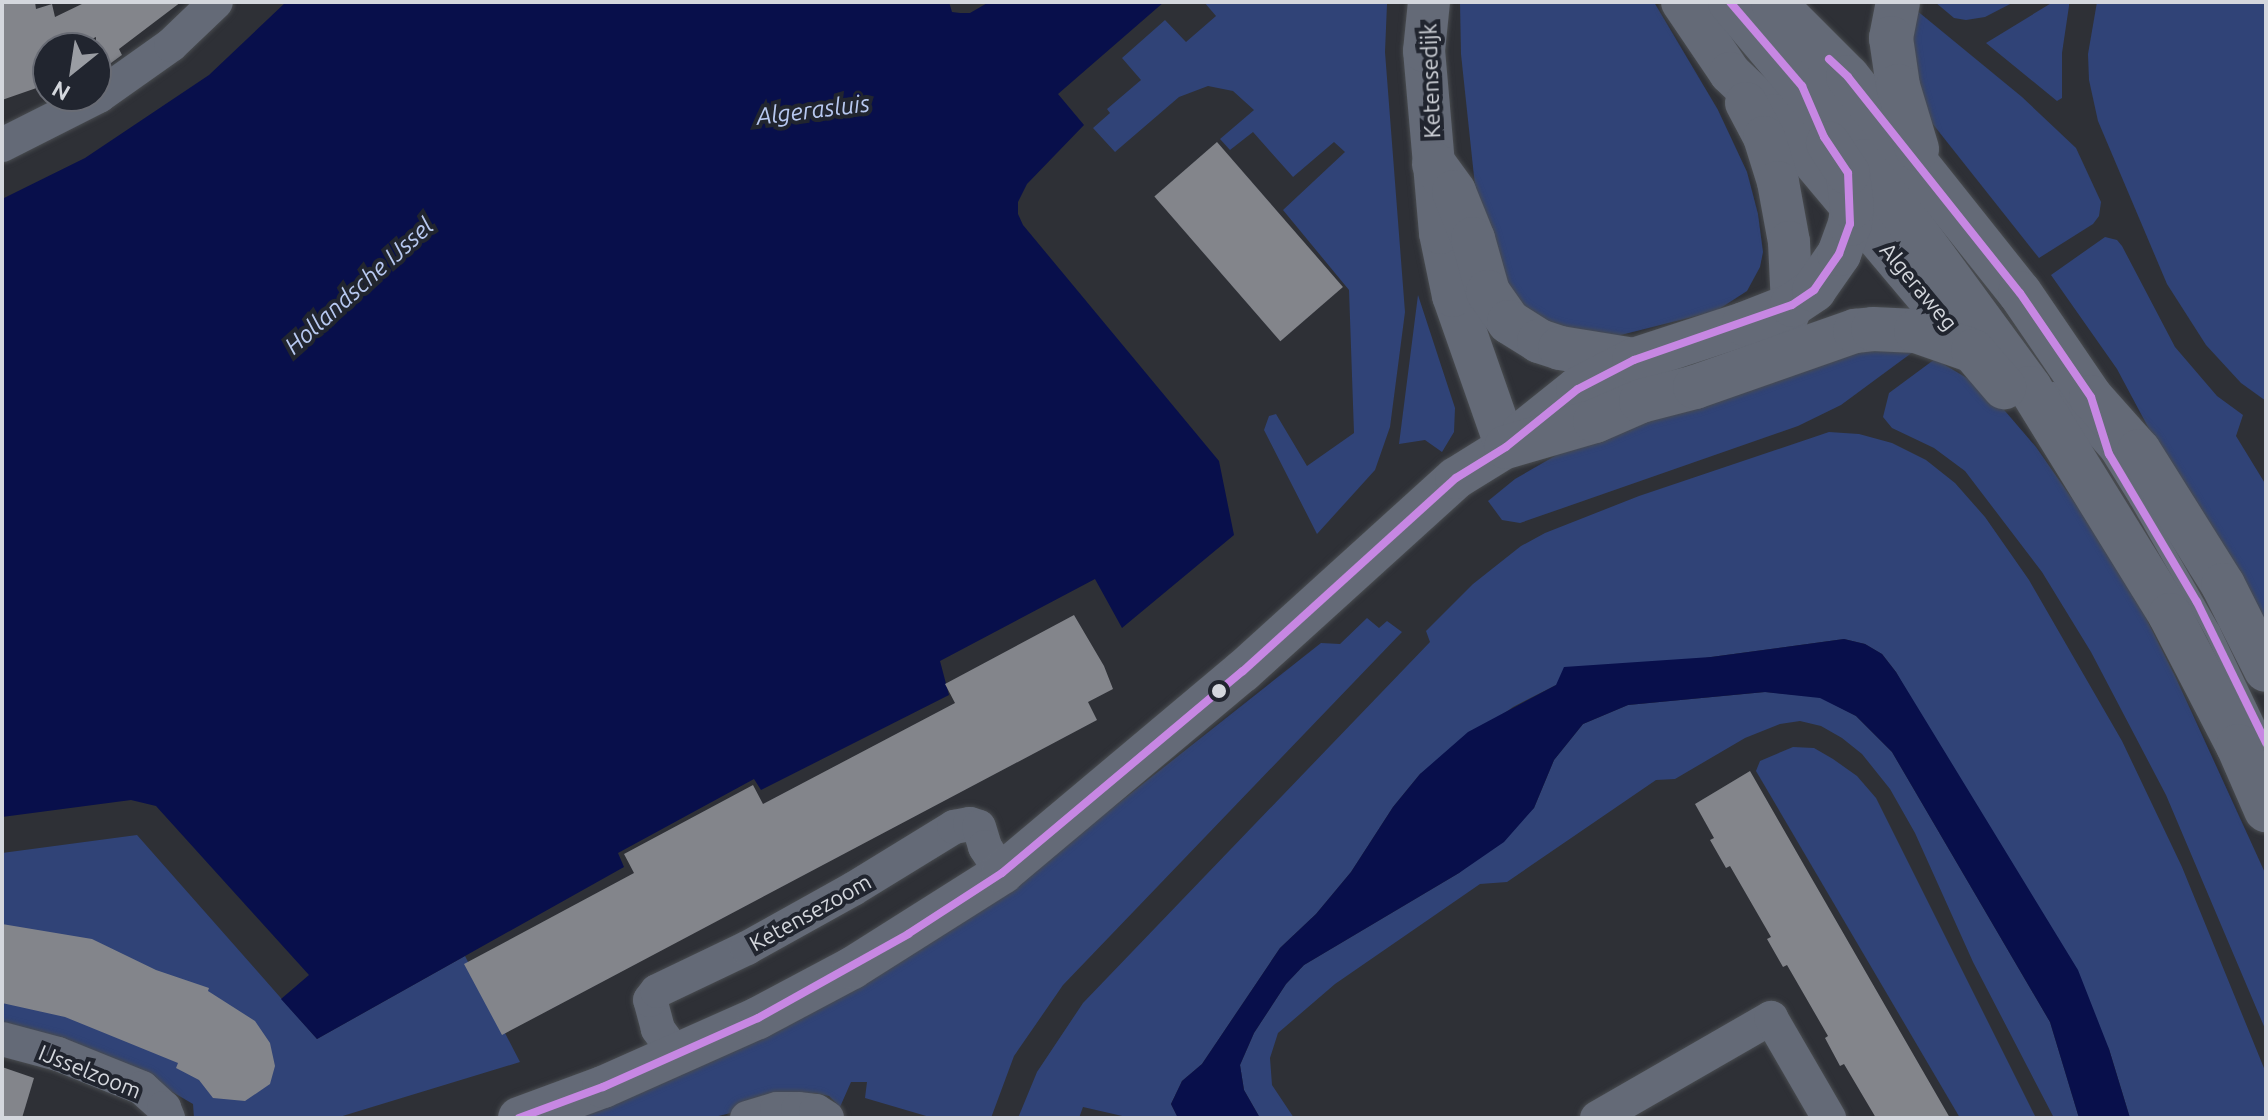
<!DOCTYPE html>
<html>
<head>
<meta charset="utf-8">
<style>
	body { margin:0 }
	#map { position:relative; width:2268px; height:1120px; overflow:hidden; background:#2e3036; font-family:Ubuntu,sans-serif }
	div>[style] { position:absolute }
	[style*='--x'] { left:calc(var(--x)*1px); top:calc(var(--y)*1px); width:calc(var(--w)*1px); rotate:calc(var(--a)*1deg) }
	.green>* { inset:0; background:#304377 }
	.water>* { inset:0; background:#080f4b }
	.building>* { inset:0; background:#83858b; transform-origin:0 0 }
	.roads { filter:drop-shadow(0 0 2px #494c50) drop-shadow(0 0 2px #494c50) }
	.service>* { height:16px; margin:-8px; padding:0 8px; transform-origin:8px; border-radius:8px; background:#646a77 }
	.minor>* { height:34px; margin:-17px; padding:0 17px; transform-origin:17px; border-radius:17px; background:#646a77 }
	.tertiary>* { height:42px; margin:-21px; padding:0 21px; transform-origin:21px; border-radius:21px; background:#646a77 }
	.primary>* { height:44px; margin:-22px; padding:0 22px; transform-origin:22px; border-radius:22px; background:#646a77 }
	.bus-1>* { height:8px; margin:-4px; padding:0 4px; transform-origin:4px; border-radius:4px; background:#c787e3 }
	.dots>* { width:22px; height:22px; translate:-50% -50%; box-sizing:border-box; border:4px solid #21252f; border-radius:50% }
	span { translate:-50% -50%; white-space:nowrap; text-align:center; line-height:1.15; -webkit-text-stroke:8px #21252f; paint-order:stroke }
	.street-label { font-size:22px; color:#d4d7dd }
	.water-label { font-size:24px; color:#b7c8f0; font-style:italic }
	.frame { position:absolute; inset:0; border:4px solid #d4d7dd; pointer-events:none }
	.north { position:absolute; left:32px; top:32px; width:80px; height:80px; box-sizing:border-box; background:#21252f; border:2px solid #696c75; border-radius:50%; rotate:210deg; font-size:22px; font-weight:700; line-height:32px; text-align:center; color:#d4d7dd }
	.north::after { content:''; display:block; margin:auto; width:28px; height:36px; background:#9a9da3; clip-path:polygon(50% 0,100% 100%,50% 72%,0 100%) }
</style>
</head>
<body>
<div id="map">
	<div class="green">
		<div style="clip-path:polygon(1204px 2px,1387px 4px,1385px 52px,1405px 312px,1390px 427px,1375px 470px,1317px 534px,1264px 430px,1269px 416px,1276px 414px,1307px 466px,1354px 433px,1349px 290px,1283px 210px,1345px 152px,1334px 142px,1293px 177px,1253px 132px,1230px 150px,1220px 139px,1254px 110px,1233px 91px,1208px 86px,1179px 97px,1115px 152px,1093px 128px,1110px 113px,1107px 109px,1141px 80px,1122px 58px,1165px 20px,1186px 42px,1216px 16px)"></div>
		<div style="clip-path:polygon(1460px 2px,1654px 2px,1718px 110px,1747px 172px,1758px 214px,1763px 252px,1760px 267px,1747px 291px,1716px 311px,1597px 341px,1524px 322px,1478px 214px,1461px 54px)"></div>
		<div style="clip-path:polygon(1935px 2px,2014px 2px,1985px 17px,1966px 20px,1954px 18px)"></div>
		<div style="clip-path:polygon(2053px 2px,2069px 2px,2069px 6px,2062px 53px,2062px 98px,2057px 101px,1986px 43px)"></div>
		<div style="clip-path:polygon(2097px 2px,2266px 2px,2266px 401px,2241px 383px,2206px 345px,2167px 284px,2098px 121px,2089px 80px,2088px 54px)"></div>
		<div style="clip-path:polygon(1910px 5px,2022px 97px,2076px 148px,2101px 202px,2099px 216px,2093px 224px,2039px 258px,1932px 123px,1912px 85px)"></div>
		<div style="clip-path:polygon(2105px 237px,2117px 240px,2122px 246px,2175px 347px,2217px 396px,2243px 415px,2236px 436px,2266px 485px,2266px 648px,2117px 369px,2051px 275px)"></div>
		<div style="clip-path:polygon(1418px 295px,1455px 408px,1454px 432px,1442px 452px,1425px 440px,1399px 444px)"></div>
		<div style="clip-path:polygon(1845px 345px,1921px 346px,1841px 405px,1798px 426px,1520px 523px,1502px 520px,1488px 501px,1515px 479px,1581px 441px)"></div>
		<div style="clip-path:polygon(1935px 359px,1987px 390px,2036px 447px,2122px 570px,2176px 678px,2266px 875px,2266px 1031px,2166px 795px,2091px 652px,2042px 572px,1965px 471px,1934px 448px,1892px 428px,1883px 417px,1889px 393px)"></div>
		<div style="clip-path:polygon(1829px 432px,1859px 434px,1892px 443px,1926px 460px,1955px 483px,1985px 517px,2029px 580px,2122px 741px,2182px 867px,2266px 1073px,2266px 1118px,2130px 1118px,2109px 1049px,1896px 672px,1882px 654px,1865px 644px,1844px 639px,1711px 657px,1556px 685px,1513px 707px,1420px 774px,1393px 807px,1351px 872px,1316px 914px,1280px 948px,1202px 1064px,1182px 1081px,1171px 1104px,1178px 1118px,1131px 1118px,1083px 1107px,1079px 1118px,1018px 1118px,1037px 1072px,1083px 1003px,1430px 642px,1426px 631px,1473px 584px,1521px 546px,1545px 533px,1639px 496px)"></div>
		<div style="clip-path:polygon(1367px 618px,1379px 628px,1387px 621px,1402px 632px,1063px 985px,1014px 1056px,991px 1118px,933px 1118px,865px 1098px,867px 1082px,851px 1082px,840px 1107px,829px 1096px,814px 1093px,710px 1118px,569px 1118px,1006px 892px,1321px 643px,1340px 644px)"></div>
		<div style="clip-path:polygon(1765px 692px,1820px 697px,1856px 716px,1892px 752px,2050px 1022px,2079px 1118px,2054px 1118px,1973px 962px,1915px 833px,1890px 789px,1862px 754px,1842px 738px,1821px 726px,1800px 721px,1780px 724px,1745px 738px,1675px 779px,1656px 780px,1507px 882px,1480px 884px,1335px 984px,1278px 1033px,1270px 1058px,1272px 1085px,1294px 1118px,1260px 1118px,1244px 1090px,1240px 1065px,1254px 1033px,1286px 984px,1304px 965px,1459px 873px,1534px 808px,1554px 760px,1583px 724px,1628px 705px)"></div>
		<div style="clip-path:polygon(1793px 747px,1814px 748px,1833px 759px,1857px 776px,1876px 798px,2036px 1118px,1960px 1118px,1756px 771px,1760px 761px)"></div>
		<div style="clip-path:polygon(137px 835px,317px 1039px,465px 956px,520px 1062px,336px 1118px,194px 1118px,193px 1104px,162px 1086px,2px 1031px,2px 853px)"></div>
	</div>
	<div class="water">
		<div style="clip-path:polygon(286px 2px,949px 2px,952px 12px,960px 13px,970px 13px,989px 2px,1164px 2px,1058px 94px,1084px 125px,1027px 184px,1018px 202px,1018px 214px,1023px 225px,1219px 461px,1234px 535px,1122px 628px,1095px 579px,940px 661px,949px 695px,761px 790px,754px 779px,618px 853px,624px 867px,317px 1039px,281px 999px,309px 975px,156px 806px,131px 800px,2px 817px,2px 199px,85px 158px,209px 75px)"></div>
		<div style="clip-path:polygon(1844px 639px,1865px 644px,1882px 654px,1896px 672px,2078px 970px,2109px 1049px,2130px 1118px,2079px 1118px,2050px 1022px,1892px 752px,1856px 716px,1820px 698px,1765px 692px,1628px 705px,1583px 724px,1554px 760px,1534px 808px,1504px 842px,1459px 873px,1304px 965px,1286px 984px,1254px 1033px,1240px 1065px,1244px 1090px,1260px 1118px,1178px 1118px,1171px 1104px,1182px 1081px,1202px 1064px,1280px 948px,1316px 914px,1351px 872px,1393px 807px,1420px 774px,1468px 732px,1556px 685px,1564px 667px,1711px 657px)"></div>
	</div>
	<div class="building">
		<div style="clip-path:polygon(2px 2px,35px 2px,36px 9px,52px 4px,55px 17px,86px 2px,181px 2px,119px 49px,122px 55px,96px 74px,96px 37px,72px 48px,48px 48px,48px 84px,2px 100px)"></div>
		<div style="left:1217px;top:142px;width:192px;height:83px;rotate:49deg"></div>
		<div style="clip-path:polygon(1074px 615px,1104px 666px,1113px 689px,1088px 702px,1097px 720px,502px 1035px,464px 964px,634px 873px,624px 854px,753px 785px,763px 804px,955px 703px,945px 684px)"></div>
		<div style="clip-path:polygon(1750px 771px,1808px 872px,1950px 1118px,1876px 1118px,1844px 1064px,1840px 1066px,1825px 1038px,1828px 1036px,1787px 965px,1783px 967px,1767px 939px,1771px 937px,1730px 866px,1726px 868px,1710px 840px,1714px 838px,1695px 804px)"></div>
		<div style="clip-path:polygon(2px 924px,92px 939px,156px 970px,209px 988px,208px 991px,255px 1021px,270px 1043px,275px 1066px,270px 1084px,245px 1101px,213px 1098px,199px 1080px,176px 1068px,178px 1063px,65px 1017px,2px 1003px)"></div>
		<div style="clip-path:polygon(2px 1067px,34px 1078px,22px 1118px,2px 1118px)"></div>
	</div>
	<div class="roads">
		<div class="service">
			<div style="--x:2053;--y:390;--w:85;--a:48.8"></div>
			<div style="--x:2109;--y:454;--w:55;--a:58.3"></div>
			<div style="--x:2138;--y:501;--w:149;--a:60.2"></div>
			<div style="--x:2212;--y:630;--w:125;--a:64.5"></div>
		</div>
		<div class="minor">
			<div style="--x:2;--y:145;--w:109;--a:-26.8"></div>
			<div style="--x:99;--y:96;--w:88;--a:-35.3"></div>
			<div style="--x:171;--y:45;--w:62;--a:-43.7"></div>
			<div style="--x:2;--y:1039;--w:58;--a:15"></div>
			<div style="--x:58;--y:1054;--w:91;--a:22"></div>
			<div style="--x:142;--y:1088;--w:30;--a:42"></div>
			<div style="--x:164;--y:1108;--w:11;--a:68"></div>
			<div style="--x:676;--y:1054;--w:31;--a:-126"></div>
			<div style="--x:658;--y:1029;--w:30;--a:-105"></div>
			<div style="--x:650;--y:1000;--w:11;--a:-52"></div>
			<div style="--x:657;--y:991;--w:100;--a:-25.5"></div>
			<div style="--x:747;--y:948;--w:121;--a:-29.1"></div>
			<div style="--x:853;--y:889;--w:119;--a:-31.5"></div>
			<div style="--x:954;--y:827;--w:16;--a:-11"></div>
			<div style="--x:970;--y:824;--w:9;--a:18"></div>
			<div style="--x:979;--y:827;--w:21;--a:73"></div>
			<div style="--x:985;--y:847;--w:31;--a:57"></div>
			<div style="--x:747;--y:1118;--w:31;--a:-17"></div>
			<div style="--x:777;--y:1109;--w:21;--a:0"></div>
			<div style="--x:798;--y:1109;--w:18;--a:6"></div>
			<div style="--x:816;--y:1111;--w:13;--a:32"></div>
			<div style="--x:1597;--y:1118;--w:201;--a:-29.9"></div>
			<div style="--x:1771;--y:1018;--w:116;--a:59.9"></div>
		</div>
		<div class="tertiary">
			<div style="--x:1682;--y:2;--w:86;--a:55.9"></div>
			<div style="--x:1730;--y:73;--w:61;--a:43.7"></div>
			<div style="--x:1774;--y:115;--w:309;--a:49.9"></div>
			<div style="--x:1746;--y:103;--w:38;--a:62"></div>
			<div style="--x:1764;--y:137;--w:47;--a:72.7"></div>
			<div style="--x:1778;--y:182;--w:61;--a:79.6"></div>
			<div style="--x:1789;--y:242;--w:63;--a:87.3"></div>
			<div style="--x:1792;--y:305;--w:31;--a:111"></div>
			<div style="--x:519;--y:1118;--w:90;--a:-20.3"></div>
			<div style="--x:603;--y:1087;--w:170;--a:-24"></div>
			<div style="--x:758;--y:1018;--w:106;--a:-28"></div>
			<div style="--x:852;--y:968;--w:178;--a:-32.3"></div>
			<div style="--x:1002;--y:873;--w:314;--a:-40"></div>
			<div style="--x:1243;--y:671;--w:287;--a:-42.2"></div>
			<div style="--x:1456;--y:478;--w:59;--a:-31.8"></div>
			<div style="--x:1506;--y:447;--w:160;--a:-109.3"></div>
			<div style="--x:1453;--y:296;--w:64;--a:-101.7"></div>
			<div style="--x:1440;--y:233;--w:183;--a:-95"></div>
			<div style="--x:1424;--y:51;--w:49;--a:-84.2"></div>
		</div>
		<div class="primary">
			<div style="--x:1730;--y:2;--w:208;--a:49.9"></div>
			<div style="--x:1864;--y:161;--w:281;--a:53.8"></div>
			<div style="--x:2030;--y:388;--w:267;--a:58.3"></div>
			<div style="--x:2170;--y:615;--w:148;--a:62.6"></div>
			<div style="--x:2238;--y:746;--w:70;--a:66.4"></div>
			<div style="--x:1773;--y:2;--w:106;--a:45"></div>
			<div style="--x:1848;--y:77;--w:276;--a:51.5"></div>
			<div style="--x:2020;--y:293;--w:126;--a:55.7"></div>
			<div style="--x:2091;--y:397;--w:72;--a:48.4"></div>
			<div style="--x:2139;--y:451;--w:158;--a:57.9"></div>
			<div style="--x:2223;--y:585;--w:95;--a:63.2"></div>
			<div style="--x:1898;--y:2;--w:37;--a:101"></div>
			<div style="--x:1891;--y:38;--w:49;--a:81.7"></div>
			<div style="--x:1898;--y:86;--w:66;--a:73.2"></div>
			<div style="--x:1434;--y:164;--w:34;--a:54"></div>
			<div style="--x:1454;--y:192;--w:51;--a:68"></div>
			<div style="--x:1473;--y:239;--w:55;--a:74.2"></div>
			<div style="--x:1488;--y:292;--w:37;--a:55"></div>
			<div style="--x:1509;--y:322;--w:36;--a:32"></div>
			<div style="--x:1539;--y:341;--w:22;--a:18"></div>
			<div style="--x:1560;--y:348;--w:75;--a:9.2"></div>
			<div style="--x:1523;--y:433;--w:70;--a:-38.7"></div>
			<div style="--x:1578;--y:389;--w:63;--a:-27.4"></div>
			<div style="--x:1634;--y:360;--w:116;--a:-18.1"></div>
			<div style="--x:1744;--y:324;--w:52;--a:-21.6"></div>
			<div style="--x:1792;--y:305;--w:27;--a:-34"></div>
			<div style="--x:1814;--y:290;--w:44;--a:-55.2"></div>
			<div style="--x:1839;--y:254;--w:32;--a:-70"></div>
			<div style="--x:1850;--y:224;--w:17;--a:-83"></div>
			<div style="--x:1852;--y:207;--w:34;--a:-97"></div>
			<div style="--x:1848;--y:173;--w:36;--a:-124"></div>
			<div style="--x:1506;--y:447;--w:93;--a:-16.3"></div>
			<div style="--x:1595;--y:421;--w:50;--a:-23.5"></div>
			<div style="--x:1641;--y:401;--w:56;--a:-14.5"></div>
			<div style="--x:1695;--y:387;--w:170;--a:-19.3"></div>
			<div style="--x:1855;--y:331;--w:18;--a:-6"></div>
			<div style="--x:1873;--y:329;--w:43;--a:2.7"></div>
			<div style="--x:1916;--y:331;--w:60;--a:19.3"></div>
			<div style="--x:1973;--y:351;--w:48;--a:49.3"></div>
		</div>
	</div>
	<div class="bus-1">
		<div style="--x:1829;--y:59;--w:26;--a:43"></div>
		<div style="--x:1848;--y:77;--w:276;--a:51.5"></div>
		<div style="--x:2020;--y:293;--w:126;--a:55.7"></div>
		<div style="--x:2091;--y:397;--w:60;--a:72.5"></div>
		<div style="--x:2109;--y:454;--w:172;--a:59.3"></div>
		<div style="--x:2197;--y:602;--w:157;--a:63.9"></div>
		<div style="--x:519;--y:1118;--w:90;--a:-20.3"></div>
		<div style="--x:603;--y:1087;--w:170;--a:-24"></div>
		<div style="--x:758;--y:1018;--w:172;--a:-29.2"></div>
		<div style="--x:908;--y:934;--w:112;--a:-33"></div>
		<div style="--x:1002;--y:873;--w:314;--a:-40"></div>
		<div style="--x:1243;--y:671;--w:287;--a:-42.2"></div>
		<div style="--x:1456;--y:478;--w:59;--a:-31.8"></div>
		<div style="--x:1506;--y:447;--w:92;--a:-38.9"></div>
		<div style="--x:1578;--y:389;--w:63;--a:-27.4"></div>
		<div style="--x:1634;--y:360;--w:167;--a:-19.2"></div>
		<div style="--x:1792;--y:305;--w:27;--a:-34"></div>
		<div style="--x:1814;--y:290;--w:44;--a:-55.2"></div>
		<div style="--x:1839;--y:254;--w:32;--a:-70"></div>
		<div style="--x:1850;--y:224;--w:51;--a:-92.2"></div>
		<div style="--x:1848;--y:173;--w:43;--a:-123.7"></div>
		<div style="--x:1824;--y:137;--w:56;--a:-113.3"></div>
		<div style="--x:1802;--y:86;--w:111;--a:-130.6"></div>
	</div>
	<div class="dots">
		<div style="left:1219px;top:691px;background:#d4d7dd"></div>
	</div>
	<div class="street-label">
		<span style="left:1430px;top:81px;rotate:-92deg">Ketensedijk</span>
		<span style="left:1919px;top:286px;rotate:50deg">Algeraweg</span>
		<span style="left:810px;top:912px;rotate:-29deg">Ketensezoom</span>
		<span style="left:90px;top:1071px;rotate:22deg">IJsselzoom</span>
	</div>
	<div class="water-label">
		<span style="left:813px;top:110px;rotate:-7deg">Algerasluis</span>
		<span style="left:359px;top:286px;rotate:-42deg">Hollandsche IJssel</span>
	</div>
	<div class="frame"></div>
	<div class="north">N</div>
</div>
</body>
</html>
